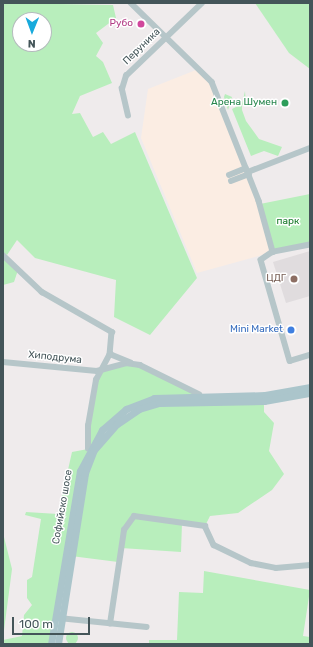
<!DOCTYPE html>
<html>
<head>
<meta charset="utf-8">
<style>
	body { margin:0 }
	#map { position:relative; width:313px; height:647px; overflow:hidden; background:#efebec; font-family:Rubik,sans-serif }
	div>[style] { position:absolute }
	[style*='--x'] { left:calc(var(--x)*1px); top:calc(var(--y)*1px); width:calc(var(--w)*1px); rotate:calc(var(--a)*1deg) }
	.commercial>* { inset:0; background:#fbede3 }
	.education>* { inset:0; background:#e0dcde }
	.green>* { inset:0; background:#b8eebc }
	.round { border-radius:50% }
	.minor>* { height:5.5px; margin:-2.75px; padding:0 2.75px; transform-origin:2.75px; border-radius:2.75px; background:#b6c6c9 }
	.major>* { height:7px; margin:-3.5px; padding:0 3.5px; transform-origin:3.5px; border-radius:3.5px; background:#abc5cb }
	.dots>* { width:11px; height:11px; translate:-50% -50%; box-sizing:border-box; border:2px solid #fff; border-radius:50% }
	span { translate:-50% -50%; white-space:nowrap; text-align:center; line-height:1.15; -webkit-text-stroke:3px #fff; paint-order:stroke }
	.hotel-label { font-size:10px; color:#b23c85 }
	.right { translate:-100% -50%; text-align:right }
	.street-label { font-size:10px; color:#445559 }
	.leisure-label { font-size:10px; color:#27864d }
	.park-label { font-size:10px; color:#167929 }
	.education-label { font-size:10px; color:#785e54 }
	.shop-label { font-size:10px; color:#366cbe }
	.frame { position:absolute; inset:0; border:4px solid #445559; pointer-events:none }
	.north { position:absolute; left:12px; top:12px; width:40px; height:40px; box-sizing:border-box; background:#fff; border:1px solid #b4bbbd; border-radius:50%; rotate:181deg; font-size:11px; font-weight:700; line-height:16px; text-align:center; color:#445559 }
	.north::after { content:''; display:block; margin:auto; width:14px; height:18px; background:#18aadc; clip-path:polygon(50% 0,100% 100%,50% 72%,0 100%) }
	.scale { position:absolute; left:12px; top:617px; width:78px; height:18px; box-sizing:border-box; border:2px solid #445559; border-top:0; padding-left:5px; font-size:12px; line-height:14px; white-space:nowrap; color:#445559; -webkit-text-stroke:3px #fff; paint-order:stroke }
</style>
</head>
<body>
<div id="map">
	<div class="commercial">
		<div style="clip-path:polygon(201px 68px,212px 82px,246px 168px,273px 252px,197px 273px,141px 138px,148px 89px)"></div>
	</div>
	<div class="education">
		<div style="clip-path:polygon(310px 251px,310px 296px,286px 303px,273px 262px)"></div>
	</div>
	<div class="green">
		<div style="clip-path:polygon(evenodd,3px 3px,113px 5px,116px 18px,96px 33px,103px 43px,96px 56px,103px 62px,112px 83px,80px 96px,72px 114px,80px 113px,93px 137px,103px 132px,111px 144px,135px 132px,197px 278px,150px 335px,114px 317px,116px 280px,35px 258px,17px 240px,7px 255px,3px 252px,3px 3px,20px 20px,44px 20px,44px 44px,20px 44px,20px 20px)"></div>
		<div style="clip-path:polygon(255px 3px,310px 3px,310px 69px,289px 53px)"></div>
		<div style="clip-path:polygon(245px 91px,246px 104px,242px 105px,242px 110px,246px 121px,259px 139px,282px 147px,278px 156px,264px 151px,251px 156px,232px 109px,242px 104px)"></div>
		<div style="clip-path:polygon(225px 94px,232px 97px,228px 110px,224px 97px)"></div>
		<div style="clip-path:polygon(310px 194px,310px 245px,273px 252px,260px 204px)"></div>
		<div style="clip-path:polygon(3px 255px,18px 270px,14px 282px,3px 285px)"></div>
		<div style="clip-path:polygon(115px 365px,140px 365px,199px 394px,126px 409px,88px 449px,51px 644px,3px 644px,3px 640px,22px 636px,24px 615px,32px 605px,27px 598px,27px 580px,32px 577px,41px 519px,25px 515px,26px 512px,58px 514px,72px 452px,88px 449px,96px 380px,105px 368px)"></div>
		<div style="clip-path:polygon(264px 401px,264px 412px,274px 423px,269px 451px,284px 474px,272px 490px,238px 513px,210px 516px,205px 526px,182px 523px,181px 552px,121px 548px,118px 562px,71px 556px,85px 473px,104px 436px,148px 406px)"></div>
		<div style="clip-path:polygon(3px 533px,12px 569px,3px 638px)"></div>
		<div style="clip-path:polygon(204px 571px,310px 590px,303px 636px,310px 637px,310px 644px,149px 644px,149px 640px,177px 640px,179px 592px,203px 593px)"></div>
		<div class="round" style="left:66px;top:632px;width:12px;height:12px"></div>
	</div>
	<div class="minor">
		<div style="--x:131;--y:3;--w:113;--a:44.3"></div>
		<div style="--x:212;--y:82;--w:128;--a:68.4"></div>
		<div style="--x:259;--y:201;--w:53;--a:74.6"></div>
		<div style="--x:128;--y:116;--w:28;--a:-103"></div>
		<div style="--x:122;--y:89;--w:14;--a:-73"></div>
		<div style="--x:126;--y:76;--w:105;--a:-43.8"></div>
		<div style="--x:248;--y:172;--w:66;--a:-21.2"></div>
		<div style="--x:229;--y:175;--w:18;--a:-22"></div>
		<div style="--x:231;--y:181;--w:19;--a:-21"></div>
		<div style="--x:310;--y:245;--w:38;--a:169"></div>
		<div style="--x:273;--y:252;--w:14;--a:146"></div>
		<div style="--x:261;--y:260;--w:105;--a:74"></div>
		<div style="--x:290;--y:361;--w:21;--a:-17"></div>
		<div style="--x:3;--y:255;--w:54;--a:43.5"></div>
		<div style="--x:42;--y:292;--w:81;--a:29.7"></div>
		<div style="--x:112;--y:332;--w:22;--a:95"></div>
		<div style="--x:3;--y:362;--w:94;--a:5.5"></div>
		<div style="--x:97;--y:371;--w:30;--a:-15"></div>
		<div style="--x:126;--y:363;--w:14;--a:8"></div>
		<div style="--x:140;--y:365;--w:66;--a:26.2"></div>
		<div style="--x:88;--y:449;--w:23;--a:-90"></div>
		<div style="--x:88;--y:426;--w:47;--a:-80.1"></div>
		<div style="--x:96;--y:380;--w:30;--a:-62"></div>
		<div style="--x:110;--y:354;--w:22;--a:22"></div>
		<div style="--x:59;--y:618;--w:88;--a:5.8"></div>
		<div style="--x:110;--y:624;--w:95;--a:-81.5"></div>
		<div style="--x:124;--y:530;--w:17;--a:-54"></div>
		<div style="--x:134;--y:516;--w:72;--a:8"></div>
		<div style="--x:205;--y:526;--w:21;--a:65"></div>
		<div style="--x:214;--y:545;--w:41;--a:25.9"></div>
		<div style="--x:251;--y:563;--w:25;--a:11"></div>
		<div style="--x:276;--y:568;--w:34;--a:-5"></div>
	</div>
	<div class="major">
		<div style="--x:51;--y:644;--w:175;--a:-80.5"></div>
		<div style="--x:80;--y:471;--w:47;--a:-61.8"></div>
		<div style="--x:102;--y:430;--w:32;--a:-41"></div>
		<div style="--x:126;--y:409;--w:30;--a:-21"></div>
		<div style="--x:154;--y:398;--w:111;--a:-1.5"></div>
		<div style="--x:265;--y:395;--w:46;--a:-10.1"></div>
		<div style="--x:58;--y:644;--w:173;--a:-81"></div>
		<div style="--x:85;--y:473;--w:25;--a:-69"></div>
		<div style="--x:94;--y:450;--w:35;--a:-49"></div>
		<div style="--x:117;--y:424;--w:27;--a:-34"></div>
		<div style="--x:139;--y:409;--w:21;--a:-17"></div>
		<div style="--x:159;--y:403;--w:105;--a:-1.1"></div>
		<div style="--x:264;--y:401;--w:47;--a:-9.9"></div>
	</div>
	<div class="dots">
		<div style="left:141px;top:24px;background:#d1479c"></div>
		<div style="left:285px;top:103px;background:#2e9e5b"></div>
		<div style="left:294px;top:279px;background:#8d6e63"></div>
		<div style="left:291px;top:330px;background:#3f7fe0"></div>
	</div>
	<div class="hotel-label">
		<span class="right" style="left:133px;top:24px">Рубо</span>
	</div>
	<div class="street-label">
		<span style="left:142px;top:47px;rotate:-44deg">Перуника</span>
		<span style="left:55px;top:358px;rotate:6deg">Хиподрума</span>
		<span style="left:63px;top:507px;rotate:-80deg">Софийско шосе</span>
	</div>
	<div class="leisure-label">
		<span class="right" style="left:277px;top:103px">Арена Шумен</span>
	</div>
	<div class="park-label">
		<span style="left:288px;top:222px">парк</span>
	</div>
	<div class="education-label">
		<span class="right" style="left:286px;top:279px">ЦДГ</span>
	</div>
	<div class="shop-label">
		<span class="right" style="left:283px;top:330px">Mini Market</span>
	</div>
	<div class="frame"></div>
	<div class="north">N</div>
	<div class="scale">100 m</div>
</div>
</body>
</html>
